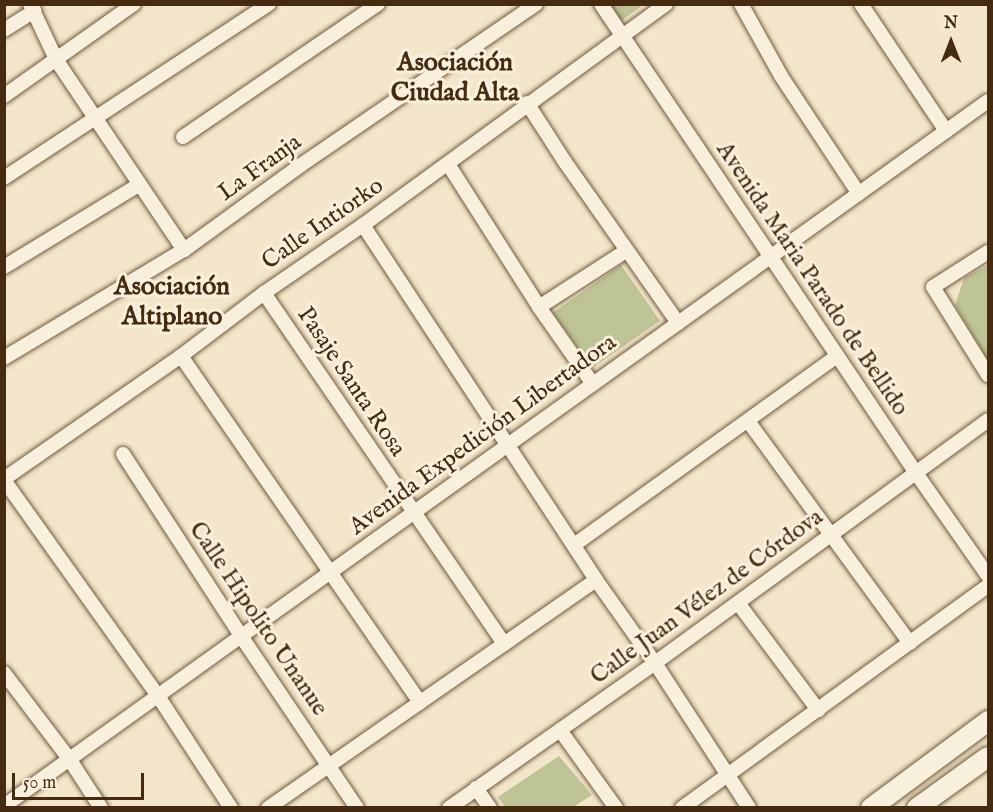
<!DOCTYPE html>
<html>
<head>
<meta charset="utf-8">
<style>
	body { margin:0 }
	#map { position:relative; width:993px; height:812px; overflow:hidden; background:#f4e6ca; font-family:"IM FELL English",serif }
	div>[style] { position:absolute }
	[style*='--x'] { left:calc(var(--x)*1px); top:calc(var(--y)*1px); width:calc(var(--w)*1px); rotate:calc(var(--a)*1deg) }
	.green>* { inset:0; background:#bec495; transform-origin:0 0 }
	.roads { filter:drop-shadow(0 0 2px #715a3e) drop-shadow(0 0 2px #715a3e) }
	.street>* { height:14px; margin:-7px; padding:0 7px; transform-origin:7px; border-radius:7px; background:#f8efdd }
	.secondary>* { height:20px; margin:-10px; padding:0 10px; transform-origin:10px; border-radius:10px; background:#f8efdd }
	span { translate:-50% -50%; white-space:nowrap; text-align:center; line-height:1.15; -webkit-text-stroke:6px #f8efdd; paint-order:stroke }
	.street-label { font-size:24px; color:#452b0f }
	.neighbourhood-label { font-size:26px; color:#452b0f; font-weight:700 }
	.frame { position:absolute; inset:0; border:6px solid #452b0f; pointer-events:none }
	.north { position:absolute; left:921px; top:12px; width:60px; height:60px; -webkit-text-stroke:4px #f8efdd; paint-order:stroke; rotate:0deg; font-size:16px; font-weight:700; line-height:24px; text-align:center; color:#452b0f }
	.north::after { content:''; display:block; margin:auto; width:21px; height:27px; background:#452b0f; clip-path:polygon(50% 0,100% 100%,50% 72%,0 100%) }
	.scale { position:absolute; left:12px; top:773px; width:132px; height:27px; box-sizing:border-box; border:3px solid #452b0f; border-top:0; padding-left:8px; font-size:18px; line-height:21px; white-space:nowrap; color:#452b0f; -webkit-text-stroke:4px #f8efdd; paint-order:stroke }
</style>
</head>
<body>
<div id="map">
	<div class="green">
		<div style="clip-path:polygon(610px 5px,643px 5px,621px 21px)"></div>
		<div style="left:621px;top:265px;width:68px;height:83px;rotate:55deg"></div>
		<div style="clip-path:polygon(988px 265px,988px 361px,955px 305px,964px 278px)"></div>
		<div style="clip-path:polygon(559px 756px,592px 795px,573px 807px,505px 807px,498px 797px)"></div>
	</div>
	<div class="roads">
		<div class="street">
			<div style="--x:30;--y:4;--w:63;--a:64.7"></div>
			<div style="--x:57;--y:61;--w:228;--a:56.1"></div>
			<div style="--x:601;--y:4;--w:565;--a:56.11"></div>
			<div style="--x:916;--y:473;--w:126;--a:55"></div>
			<div style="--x:741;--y:4;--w:82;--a:60.9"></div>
			<div style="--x:781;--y:76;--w:141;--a:56.5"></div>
			<div style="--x:861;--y:4;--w:153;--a:56.2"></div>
			<div style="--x:4;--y:30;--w:36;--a:-32"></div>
			<div style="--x:4;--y:96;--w:159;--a:-35.3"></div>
			<div style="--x:527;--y:103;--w:70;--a:57.2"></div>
			<div style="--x:565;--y:162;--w:197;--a:54.9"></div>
			<div style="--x:183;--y:137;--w:236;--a:-34.3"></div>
			<div style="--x:448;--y:164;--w:169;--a:57.5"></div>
			<div style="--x:539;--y:307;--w:94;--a:55"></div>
			<div style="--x:4;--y:178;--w:317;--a:-33.3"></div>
			<div style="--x:363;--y:225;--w:425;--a:56.7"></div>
			<div style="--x:596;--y:580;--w:102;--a:54.6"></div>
			<div style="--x:655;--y:663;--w:173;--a:57"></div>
			<div style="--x:988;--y:252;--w:65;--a:147.5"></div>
			<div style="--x:933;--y:287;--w:104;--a:58"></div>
			<div style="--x:4;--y:267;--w:159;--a:-31.4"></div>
			<div style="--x:264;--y:293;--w:425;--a:55.6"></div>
			<div style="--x:539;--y:307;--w:103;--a:-32.8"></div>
			<div style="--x:181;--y:356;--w:421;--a:55.4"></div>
			<div style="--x:4;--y:358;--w:210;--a:-31"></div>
			<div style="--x:184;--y:250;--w:145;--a:-36"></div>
			<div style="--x:301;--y:165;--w:285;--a:-34.4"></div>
			<div style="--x:748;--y:421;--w:275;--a:53.9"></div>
			<div style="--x:123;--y:454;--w:217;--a:57"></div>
			<div style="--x:241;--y:636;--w:207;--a:56"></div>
			<div style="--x:4;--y:479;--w:216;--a:-34.8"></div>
			<div style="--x:181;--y:356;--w:104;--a:-37.2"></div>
			<div style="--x:264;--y:293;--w:120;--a:-34.5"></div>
			<div style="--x:363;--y:225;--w:375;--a:-36.1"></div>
			<div style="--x:4;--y:480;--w:265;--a:54.5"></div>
			<div style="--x:158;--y:696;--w:134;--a:56.9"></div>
			<div style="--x:574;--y:545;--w:324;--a:-35.7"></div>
			<div style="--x:738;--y:603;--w:134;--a:53.2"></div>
			<div style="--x:4;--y:673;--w:109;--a:52.8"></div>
			<div style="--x:70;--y:760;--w:57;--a:57.1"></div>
			<div style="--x:560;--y:730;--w:96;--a:54.3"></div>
			<div style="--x:476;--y:788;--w:24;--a:55"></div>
			<div style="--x:4;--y:806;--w:1210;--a:-35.62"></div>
			<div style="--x:268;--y:808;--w:399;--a:-34.8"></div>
			<div style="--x:449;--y:808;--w:252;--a:-35.1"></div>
			<div style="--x:655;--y:663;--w:412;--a:-36.1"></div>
			<div style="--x:682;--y:808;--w:378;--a:-36"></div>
		</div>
		<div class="secondary">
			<div style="--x:871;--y:808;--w:146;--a:-36.6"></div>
			<div style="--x:917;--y:808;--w:87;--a:-35.7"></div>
		</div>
	</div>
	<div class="street-label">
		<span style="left:260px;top:168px;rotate:-36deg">La Franja</span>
		<span style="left:323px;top:224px;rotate:-35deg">Calle Intiorko</span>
		<span style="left:812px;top:279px;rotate:56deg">Avenida Maria Parado de Bellido</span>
		<span style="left:351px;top:382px;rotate:56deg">Pasaje Santa Rosa</span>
		<span style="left:483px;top:435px;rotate:-36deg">Avenida Expedición Libertadora</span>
		<span style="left:707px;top:597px;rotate:-36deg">Calle Juan Vélez de Córdova</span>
		<span style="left:258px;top:619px;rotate:56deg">Calle Hipolito Unanue</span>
	</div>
	<div class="neighbourhood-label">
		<span style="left:455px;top:78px">Asociación<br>Ciudad Alta</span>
		<span style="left:172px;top:302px">Asociación<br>Altiplano</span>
	</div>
	<div class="frame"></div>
	<div class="north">N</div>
	<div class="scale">50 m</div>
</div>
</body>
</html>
